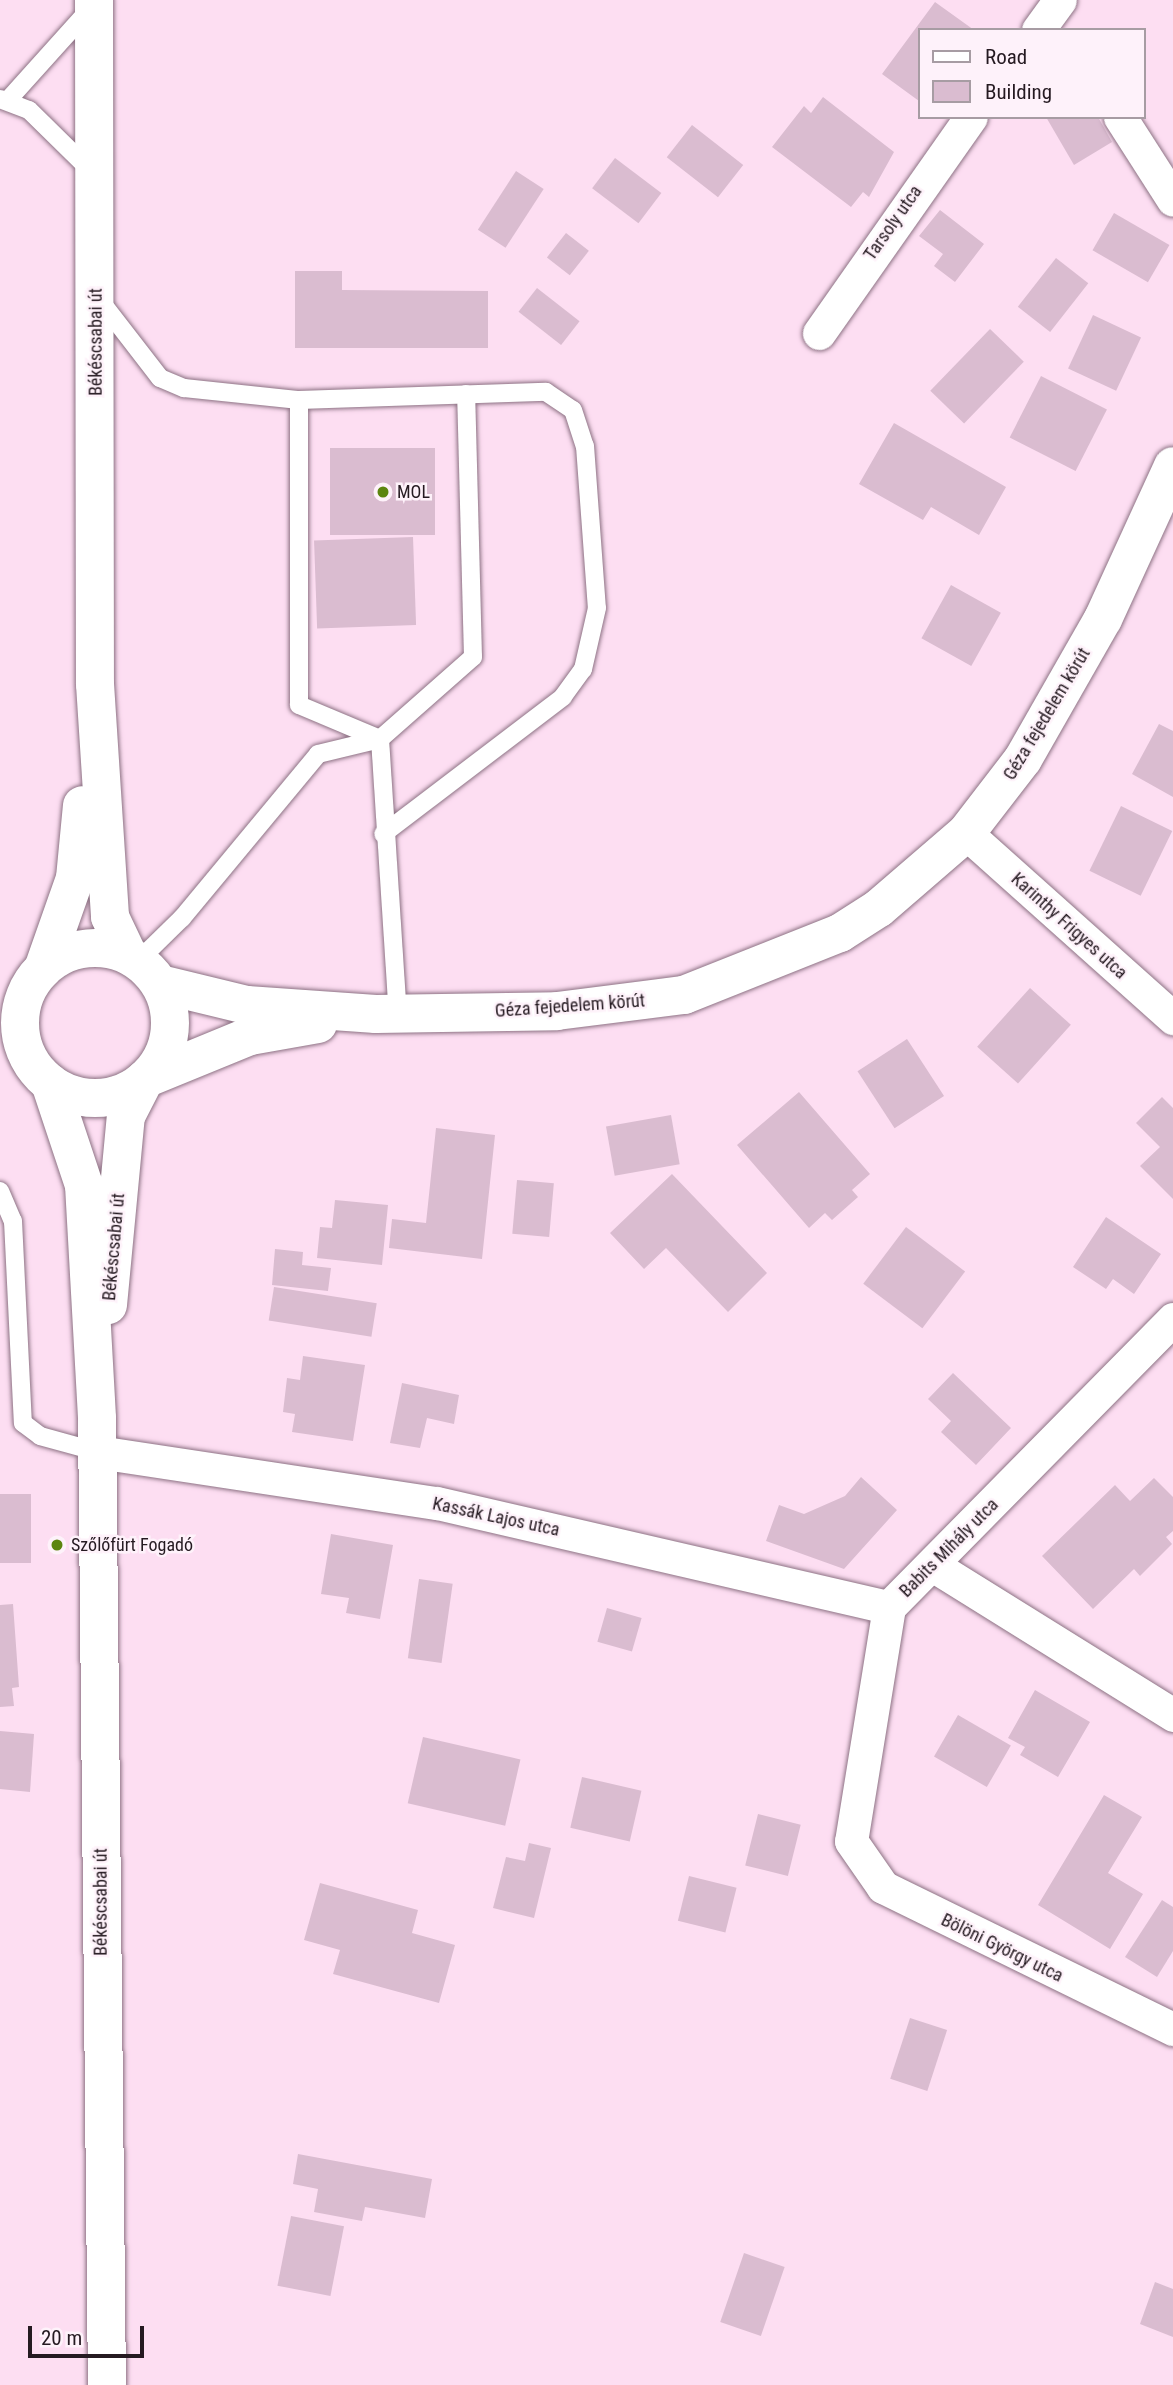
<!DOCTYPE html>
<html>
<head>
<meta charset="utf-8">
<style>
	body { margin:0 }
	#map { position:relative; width:1173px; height:2385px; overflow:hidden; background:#fddef2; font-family:"Roboto Condensed",sans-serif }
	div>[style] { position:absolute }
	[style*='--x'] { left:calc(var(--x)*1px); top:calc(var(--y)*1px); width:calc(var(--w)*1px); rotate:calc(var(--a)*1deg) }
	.building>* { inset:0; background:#dabcd0; transform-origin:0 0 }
	.roads { filter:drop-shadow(0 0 2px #8d7284) drop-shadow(0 0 2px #8d7284) }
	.service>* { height:18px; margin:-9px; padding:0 9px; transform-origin:9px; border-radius:9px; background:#fff }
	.minor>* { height:33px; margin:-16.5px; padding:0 16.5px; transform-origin:16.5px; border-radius:16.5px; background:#fff }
	.tertiary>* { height:38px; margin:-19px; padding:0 19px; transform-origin:19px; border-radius:19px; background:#fff }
	.tertiary>.ring { margin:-19px; padding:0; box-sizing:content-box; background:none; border:38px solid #fff; border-radius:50% }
	.dots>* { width:19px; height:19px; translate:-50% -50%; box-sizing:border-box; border:4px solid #fef2fa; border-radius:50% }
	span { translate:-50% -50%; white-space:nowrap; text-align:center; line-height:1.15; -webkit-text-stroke:5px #fef2fa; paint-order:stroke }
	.street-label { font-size:18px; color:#251a21 }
	.poi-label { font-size:18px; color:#251a21 }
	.left { translate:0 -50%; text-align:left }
	.legend { position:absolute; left:918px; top:28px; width:228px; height:91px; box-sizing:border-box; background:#fef2fa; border:2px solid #a79ca3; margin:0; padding:9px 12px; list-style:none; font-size:21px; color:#251a21 }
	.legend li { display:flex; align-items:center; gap:14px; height:35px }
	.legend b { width:35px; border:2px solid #a79ca3 }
	.scale { position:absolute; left:28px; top:2326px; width:116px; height:32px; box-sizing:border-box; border:4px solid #251a21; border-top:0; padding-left:9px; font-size:21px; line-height:24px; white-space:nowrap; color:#251a21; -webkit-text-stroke:5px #fef2fa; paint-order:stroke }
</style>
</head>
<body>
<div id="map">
	<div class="building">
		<div style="clip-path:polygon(935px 2px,974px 30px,919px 30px,919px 101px,882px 74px)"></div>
		<div style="clip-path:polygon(823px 97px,894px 152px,869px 197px,863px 192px,851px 207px,772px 147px,804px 106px,811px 113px)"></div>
		<div style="clip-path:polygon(1046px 117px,1098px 117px,1112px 142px,1074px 165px)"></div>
		<div style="left:692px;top:125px;width:65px;height:41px;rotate:38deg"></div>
		<div style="left:615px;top:158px;width:58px;height:38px;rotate:37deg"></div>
		<div style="left:516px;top:171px;width:33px;height:70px;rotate:33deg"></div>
		<div style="clip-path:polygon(940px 210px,984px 244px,955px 282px,934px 266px,943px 254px,919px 236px)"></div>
		<div style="left:1114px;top:213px;width:64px;height:43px;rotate:30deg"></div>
		<div style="left:566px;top:233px;width:29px;height:31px;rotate:38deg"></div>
		<div style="left:1056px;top:258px;width:41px;height:62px;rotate:38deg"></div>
		<div style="clip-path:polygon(295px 271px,342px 271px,342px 290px,488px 291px,488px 348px,295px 348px)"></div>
		<div style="left:537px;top:288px;width:54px;height:30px;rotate:38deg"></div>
		<div style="left:1093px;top:315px;width:53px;height:59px;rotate:25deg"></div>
		<div style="left:990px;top:329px;width:47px;height:86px;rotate:44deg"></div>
		<div style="left:1041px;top:376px;width:74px;height:69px;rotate:27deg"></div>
		<div style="clip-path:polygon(894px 423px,1006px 487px,979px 535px,931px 507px,923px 520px,859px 484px)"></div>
		<div style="left:435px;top:448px;width:87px;height:105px;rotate:90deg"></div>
		<div style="left:413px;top:537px;width:88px;height:99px;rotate:88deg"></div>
		<div style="left:951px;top:585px;width:57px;height:61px;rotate:29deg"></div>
		<div style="clip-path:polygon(1159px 724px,1173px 731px,1173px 797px,1132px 774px)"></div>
		<div style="left:1121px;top:806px;width:57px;height:72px;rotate:26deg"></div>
		<div style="left:1030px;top:988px;width:55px;height:79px;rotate:42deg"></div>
		<div style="left:907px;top:1039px;width:68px;height:59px;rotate:57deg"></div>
		<div style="clip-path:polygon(799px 1092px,870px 1174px,852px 1190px,858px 1197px,832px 1220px,825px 1213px,809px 1228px,737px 1145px)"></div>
		<div style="clip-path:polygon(1162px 1097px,1173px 1108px,1173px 1199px,1140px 1166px,1160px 1147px,1136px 1123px)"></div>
		<div style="left:671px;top:1115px;width:50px;height:66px;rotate:80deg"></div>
		<div style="clip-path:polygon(436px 1128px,495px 1135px,482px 1259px,389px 1248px,392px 1219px,426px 1223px)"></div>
		<div style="clip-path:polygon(672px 1174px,767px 1273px,728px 1312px,666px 1248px,644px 1269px,610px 1233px)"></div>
		<div style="left:517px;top:1180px;width:37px;height:54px;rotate:5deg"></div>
		<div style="clip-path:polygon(335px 1200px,388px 1205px,382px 1265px,317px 1258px,320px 1227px,332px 1228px)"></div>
		<div style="clip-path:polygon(1106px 1217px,1161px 1254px,1134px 1294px,1113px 1279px,1106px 1289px,1073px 1267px)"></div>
		<div style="left:906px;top:1227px;width:74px;height:71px;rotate:37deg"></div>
		<div style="clip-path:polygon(275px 1249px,303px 1252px,302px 1265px,331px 1268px,328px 1291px,272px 1285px)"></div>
		<div style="left:274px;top:1287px;width:104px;height:34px;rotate:9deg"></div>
		<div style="clip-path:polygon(303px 1356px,365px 1365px,353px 1441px,292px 1432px,295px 1414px,283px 1412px,287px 1378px,300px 1380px)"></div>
		<div style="clip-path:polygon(953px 1373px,1011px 1428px,976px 1465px,941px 1432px,951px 1421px,928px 1399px)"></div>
		<div style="clip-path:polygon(402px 1383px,459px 1395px,454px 1424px,427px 1418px,420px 1448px,390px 1443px)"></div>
		<div style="clip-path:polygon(861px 1477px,897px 1510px,844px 1569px,766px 1541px,779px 1505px,804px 1514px,845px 1496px)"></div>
		<div style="clip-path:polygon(1154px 1478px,1173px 1497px,1173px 1531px,1166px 1537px,1172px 1544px,1140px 1576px,1134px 1569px,1093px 1609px,1042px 1556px,1115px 1485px,1130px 1501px)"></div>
		<div style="left:0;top:1494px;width:31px;height:69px"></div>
		<div style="clip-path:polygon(331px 1534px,393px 1545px,380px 1619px,346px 1613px,349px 1598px,321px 1594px)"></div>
		<div style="left:419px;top:1579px;width:34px;height:80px;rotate:8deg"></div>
		<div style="clip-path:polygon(13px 1604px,19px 1687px,12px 1688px,14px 1706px,0 1707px,0 1605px)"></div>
		<div style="left:607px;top:1608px;width:36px;height:35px;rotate:16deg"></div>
		<div style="clip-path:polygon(1035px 1690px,1090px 1722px,1058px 1777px,1020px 1755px,1025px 1747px,1008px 1738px)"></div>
		<div style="left:958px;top:1715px;width:61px;height:48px;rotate:30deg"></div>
		<div style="clip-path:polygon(0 1731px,34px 1734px,30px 1792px,0 1789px)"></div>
		<div style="left:423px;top:1737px;width:100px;height:68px;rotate:13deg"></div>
		<div style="left:582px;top:1777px;width:61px;height:52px;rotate:13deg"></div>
		<div style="clip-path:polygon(1104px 1795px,1142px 1817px,1108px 1873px,1143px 1894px,1110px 1949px,1038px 1905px)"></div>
		<div style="left:758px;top:1814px;width:44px;height:53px;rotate:14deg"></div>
		<div style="clip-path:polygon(529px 1843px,551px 1848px,534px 1918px,493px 1908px,506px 1857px,525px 1861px)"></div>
		<div style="left:689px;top:1876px;width:49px;height:46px;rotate:14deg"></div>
		<div style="clip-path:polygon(320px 1883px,418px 1910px,412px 1933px,455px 1945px,439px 2003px,333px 1974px,340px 1950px,304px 1940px)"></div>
		<div style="clip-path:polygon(1162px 1900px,1173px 1907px,1173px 1951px,1157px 1977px,1125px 1957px)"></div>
		<div style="left:910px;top:2018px;width:39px;height:64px;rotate:18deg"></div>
		<div style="clip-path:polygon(298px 2154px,432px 2179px,425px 2218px,365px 2207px,362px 2221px,314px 2212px,318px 2189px,293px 2184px)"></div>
		<div style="left:291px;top:2216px;width:54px;height:71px;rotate:11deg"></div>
		<div style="left:744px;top:2253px;width:43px;height:73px;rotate:19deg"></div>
		<div style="clip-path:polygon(1155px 2282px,1173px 2289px,1173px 2337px,1140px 2324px)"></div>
	</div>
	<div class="roads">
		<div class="service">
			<div style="--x:0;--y:99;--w:31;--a:21"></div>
			<div style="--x:29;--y:110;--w:90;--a:44.5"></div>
			<div style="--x:8;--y:100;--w:121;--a:-48"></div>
			<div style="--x:99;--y:299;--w:100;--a:52.3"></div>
			<div style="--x:160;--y:378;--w:26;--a:23"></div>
			<div style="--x:184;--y:388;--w:116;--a:6"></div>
			<div style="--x:299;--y:400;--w:247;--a:-1.9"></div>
			<div style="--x:546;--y:392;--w:32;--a:34"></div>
			<div style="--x:573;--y:410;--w:38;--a:72"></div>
			<div style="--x:585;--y:446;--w:162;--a:85.8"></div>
			<div style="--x:597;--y:608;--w:63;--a:102.9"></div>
			<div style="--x:583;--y:669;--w:34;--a:126"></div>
			<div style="--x:563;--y:697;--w:226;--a:142.7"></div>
			<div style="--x:299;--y:400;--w:305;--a:90"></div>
			<div style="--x:299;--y:705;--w:88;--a:22.8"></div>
			<div style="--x:380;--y:739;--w:276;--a:86.3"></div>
			<div style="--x:137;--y:962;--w:63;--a:-44.4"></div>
			<div style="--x:182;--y:918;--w:213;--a:-50.3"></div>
			<div style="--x:318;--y:754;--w:64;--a:-13.6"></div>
			<div style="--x:380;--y:739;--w:124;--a:-41.4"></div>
			<div style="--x:473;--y:657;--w:263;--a:-91.5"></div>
			<div style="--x:0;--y:1191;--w:33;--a:67"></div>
			<div style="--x:13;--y:1221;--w:202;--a:87.2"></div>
			<div style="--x:23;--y:1423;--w:21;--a:37"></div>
			<div style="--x:40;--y:1436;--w:60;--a:15.4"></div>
		</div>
		<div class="minor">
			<div style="--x:1038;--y:30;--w:37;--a:-54"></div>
			<div style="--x:1120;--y:117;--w:98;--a:57.4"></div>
			<div style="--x:819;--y:333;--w:264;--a:-54.9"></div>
			<div style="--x:966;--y:833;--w:278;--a:41.8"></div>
			<div style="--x:1173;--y:1319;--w:404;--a:134.6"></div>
			<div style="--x:889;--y:1607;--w:237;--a:99.2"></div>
			<div style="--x:851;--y:1841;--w:56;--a:55.2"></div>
			<div style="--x:883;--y:1887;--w:323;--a:26.1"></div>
			<div style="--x:98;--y:1452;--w:343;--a:8.6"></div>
			<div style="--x:437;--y:1503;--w:464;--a:13"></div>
			<div style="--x:934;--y:1566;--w:282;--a:31.9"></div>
		</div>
		<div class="tertiary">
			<div style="--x:94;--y:0;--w:684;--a:89.92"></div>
			<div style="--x:95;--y:684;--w:233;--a:86.3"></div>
			<div style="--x:110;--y:917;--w:42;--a:64.7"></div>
			<div class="ring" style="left:20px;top:948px;width:112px;height:112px"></div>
			<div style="--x:43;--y:969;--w:96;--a:-70.6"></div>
			<div style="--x:75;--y:878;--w:73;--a:-84.5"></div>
			<div style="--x:160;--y:984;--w:89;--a:13.6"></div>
			<div style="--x:247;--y:1005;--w:129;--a:4"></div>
			<div style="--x:376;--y:1014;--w:181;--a:-0.9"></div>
			<div style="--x:557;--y:1011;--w:128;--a:-7.2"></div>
			<div style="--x:684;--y:995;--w:168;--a:-21.7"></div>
			<div style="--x:840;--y:933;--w:46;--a:-32.7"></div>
			<div style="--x:879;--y:908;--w:115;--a:-40.8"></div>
			<div style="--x:966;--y:833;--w:93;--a:-52.4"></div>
			<div style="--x:1023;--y:759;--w:161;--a:-60.3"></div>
			<div style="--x:1103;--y:619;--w:168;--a:-65.4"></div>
			<div style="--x:145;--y:1079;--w:113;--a:-22.3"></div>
			<div style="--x:250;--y:1036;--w:69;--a:-10"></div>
			<div style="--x:50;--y:1083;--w:108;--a:71.6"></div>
			<div style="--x:84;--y:1185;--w:234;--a:86.8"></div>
			<div style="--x:97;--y:1419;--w:966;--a:89.41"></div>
			<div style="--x:108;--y:1305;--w:190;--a:-84.6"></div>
			<div style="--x:126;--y:1116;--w:42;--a:-62.8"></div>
		</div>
	</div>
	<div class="dots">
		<div style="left:383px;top:492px;background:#5c850f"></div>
		<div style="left:57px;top:1545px;background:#5c850f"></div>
	</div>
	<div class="street-label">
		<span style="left:893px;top:223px;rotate:-55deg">Tarsoly utca</span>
		<span style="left:96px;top:342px;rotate:-90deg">Békéscsabai út</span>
		<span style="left:1047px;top:714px;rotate:-59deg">Géza fejedelem körút</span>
		<span style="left:1069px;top:926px;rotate:42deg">Karinthy Frigyes utca</span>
		<span style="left:570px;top:1006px;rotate:-4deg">Géza fejedelem körút</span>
		<span style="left:114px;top:1247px;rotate:-85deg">Békéscsabai út</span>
		<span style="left:496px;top:1517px;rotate:12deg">Kassák Lajos utca</span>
		<span style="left:949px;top:1548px;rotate:-45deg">Babits Mihály utca</span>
		<span style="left:101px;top:1902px;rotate:-90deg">Békéscsabai út</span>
		<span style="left:1002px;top:1948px;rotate:26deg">Bölöni György utca</span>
	</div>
	<div class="poi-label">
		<span class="left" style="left:397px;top:492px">MOL</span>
		<span class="left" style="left:71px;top:1545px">Szőlőfürt Fogadó</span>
	</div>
	<ul class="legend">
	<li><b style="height:9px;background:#fff"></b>Road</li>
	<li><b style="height:19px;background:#dabcd0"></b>Building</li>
	</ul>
	<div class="scale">20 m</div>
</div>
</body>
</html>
